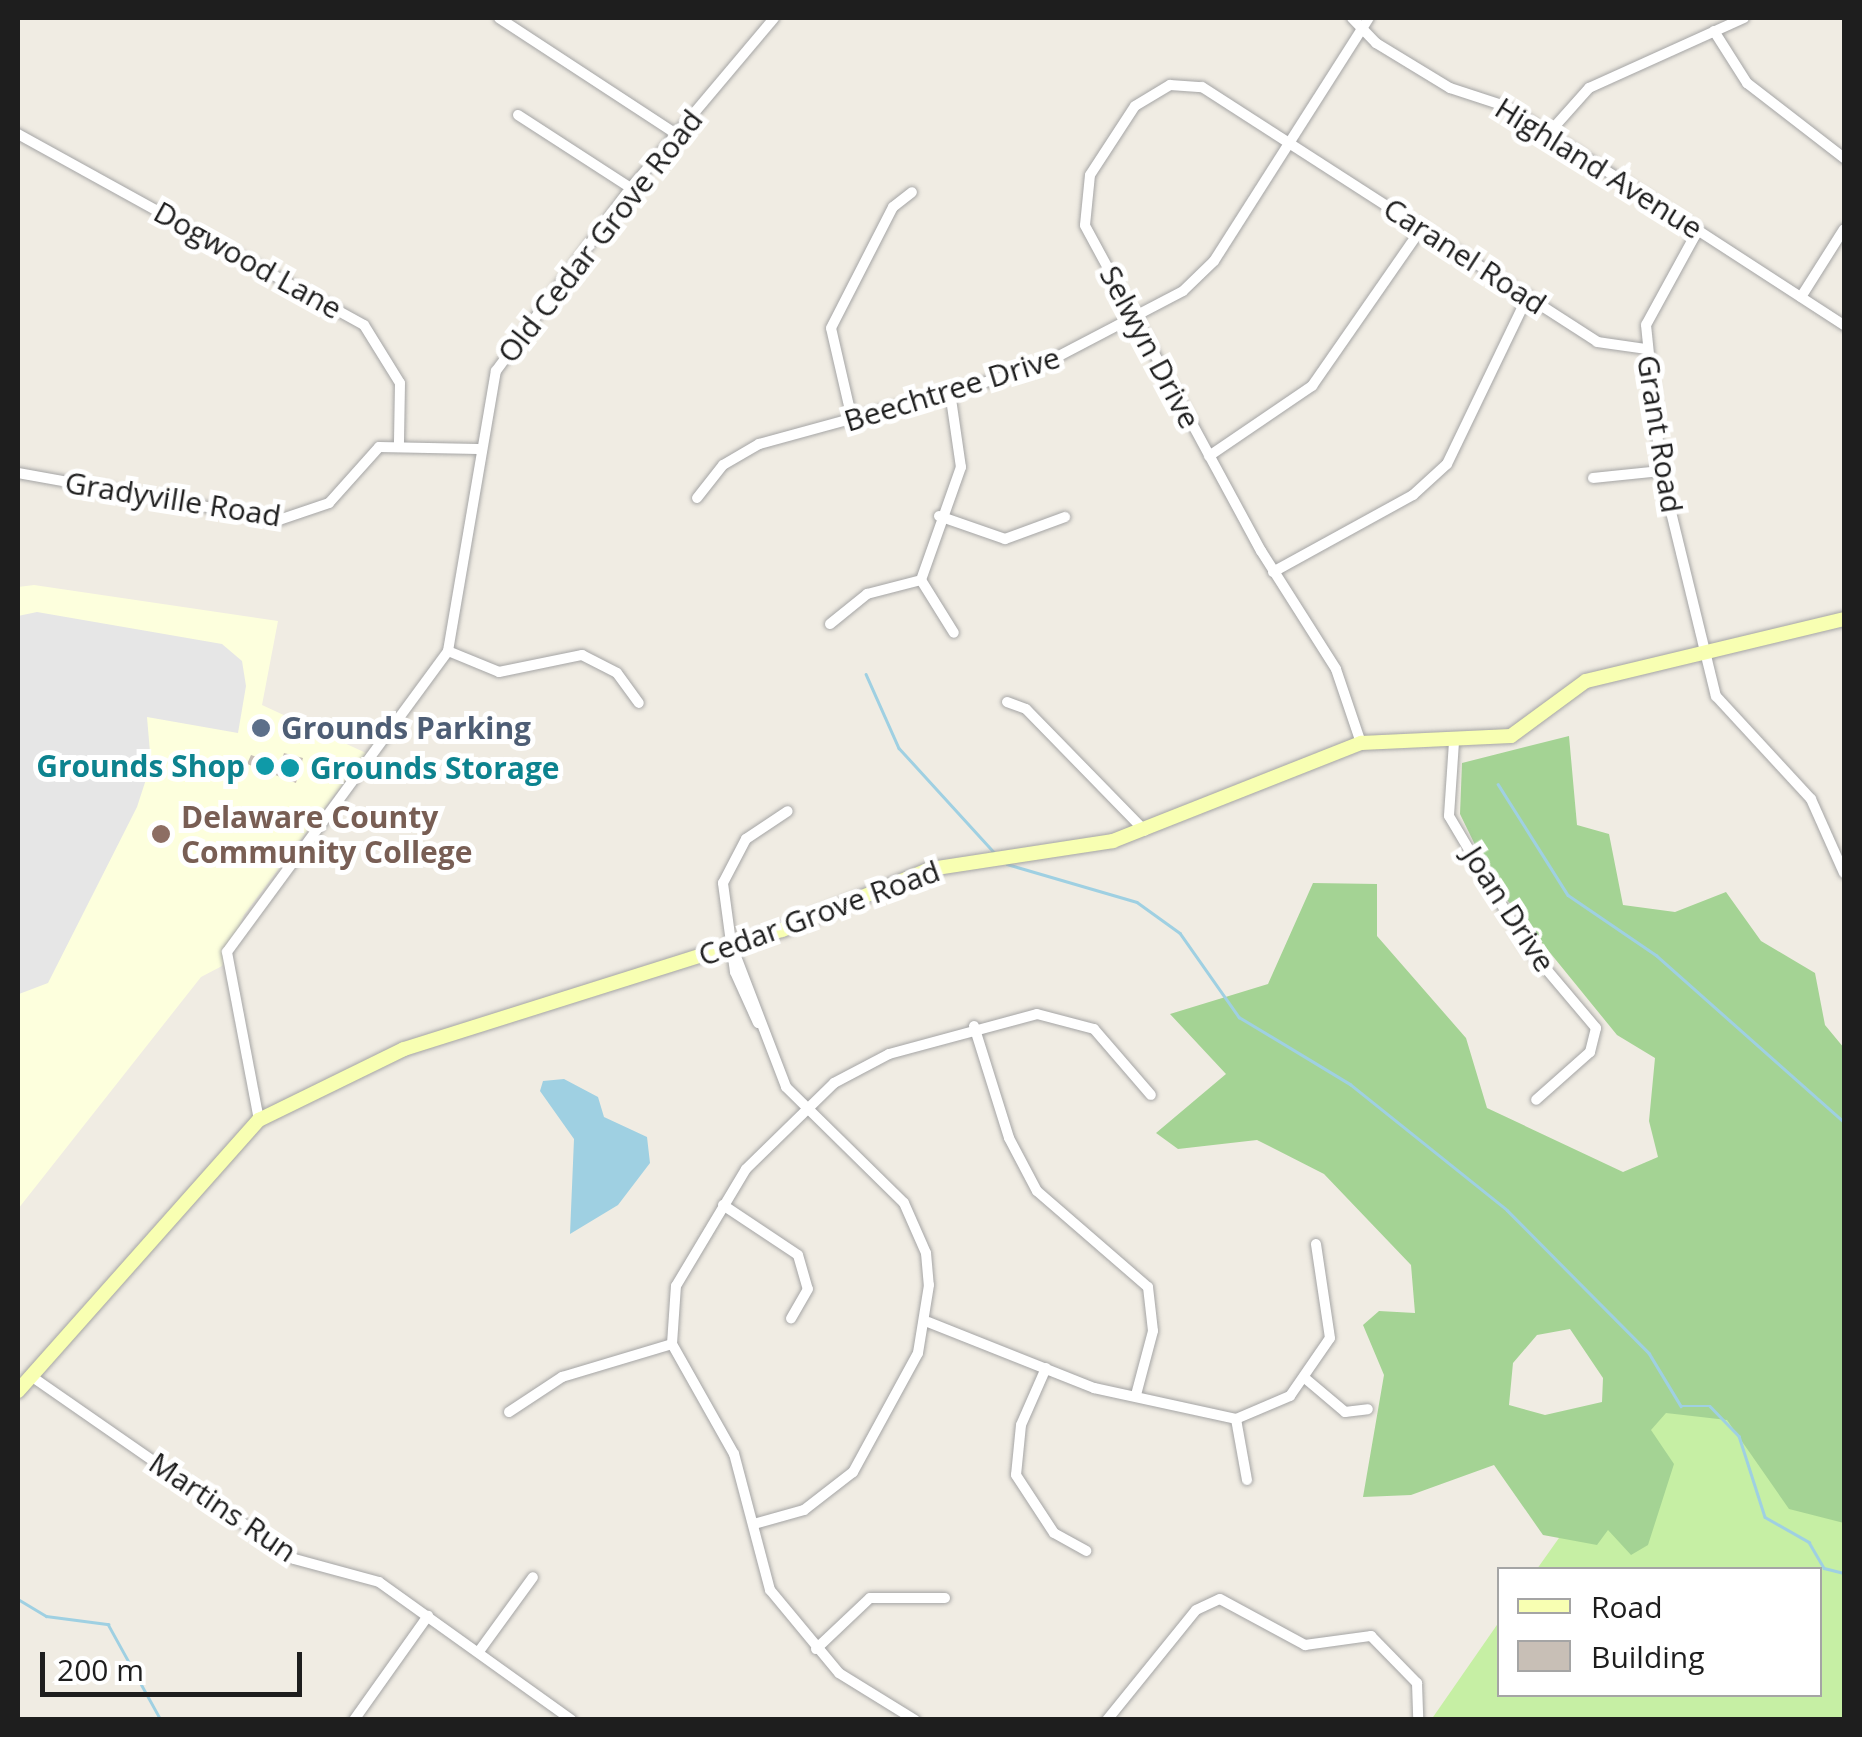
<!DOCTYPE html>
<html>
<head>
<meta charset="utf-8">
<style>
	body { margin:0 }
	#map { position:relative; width:1862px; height:1737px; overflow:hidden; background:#f0ece3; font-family:"Open Sans",sans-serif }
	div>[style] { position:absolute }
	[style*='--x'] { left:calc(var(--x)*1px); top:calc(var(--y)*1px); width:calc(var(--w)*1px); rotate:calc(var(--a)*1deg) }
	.education>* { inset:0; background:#fdffdd }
	.grass>* { inset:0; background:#c6efa4 }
	.forest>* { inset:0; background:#a4d394 }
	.parking>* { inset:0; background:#e6e6e6 }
	.water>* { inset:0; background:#9fd0e2 }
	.stream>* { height:2.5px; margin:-1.25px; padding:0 1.25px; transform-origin:1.25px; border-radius:1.25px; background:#9fd0e2 }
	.building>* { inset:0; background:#c8bfb6 }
	.roads { filter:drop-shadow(0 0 2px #a5a5a5) drop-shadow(0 0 2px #a5a5a5) }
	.street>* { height:10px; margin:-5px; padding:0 5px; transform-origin:5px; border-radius:5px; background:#fff }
	.secondary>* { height:14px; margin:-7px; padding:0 7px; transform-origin:7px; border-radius:7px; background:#f8ffb2 }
	.dots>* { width:28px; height:28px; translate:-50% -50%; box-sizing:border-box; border:5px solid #fff; border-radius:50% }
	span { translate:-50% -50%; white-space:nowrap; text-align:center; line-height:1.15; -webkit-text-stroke:10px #fff; paint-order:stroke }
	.street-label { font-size:30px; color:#1e1e1e }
	.service-label { font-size:30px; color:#4e5e75; font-weight:700 }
	.left { translate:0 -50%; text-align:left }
	.culture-label { font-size:30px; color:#0d838f; font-weight:700 }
	.right { translate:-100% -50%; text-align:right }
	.education-label { font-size:30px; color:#785e54; font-weight:700 }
	.frame { position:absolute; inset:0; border:20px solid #1e1e1e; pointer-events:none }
	.legend { position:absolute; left:1497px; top:1567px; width:325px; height:130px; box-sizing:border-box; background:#fff; border:2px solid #a5a5a5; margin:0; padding:12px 18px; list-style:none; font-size:30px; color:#1e1e1e }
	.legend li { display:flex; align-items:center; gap:20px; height:50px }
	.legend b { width:50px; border:2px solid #a5a5a5 }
	.scale { position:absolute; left:40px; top:1652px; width:262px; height:45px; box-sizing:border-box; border:5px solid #1e1e1e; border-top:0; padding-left:12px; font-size:30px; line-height:35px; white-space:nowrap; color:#1e1e1e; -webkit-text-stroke:8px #fff; paint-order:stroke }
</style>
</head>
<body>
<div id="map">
	<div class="education">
		<div style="clip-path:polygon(34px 585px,278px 621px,262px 705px,366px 753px,244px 915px,222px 966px,201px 977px,18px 1209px,18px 587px)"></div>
	</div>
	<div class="grass">
		<div style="clip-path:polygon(1685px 1360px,1844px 1401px,1844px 1719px,1431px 1720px,1499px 1622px,1500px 1694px,1820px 1694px,1820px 1570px,1537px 1569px)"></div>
	</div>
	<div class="forest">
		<div style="clip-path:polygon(evenodd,1569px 736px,1577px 825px,1609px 834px,1623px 905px,1675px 912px,1726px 892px,1761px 941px,1815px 973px,1825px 1025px,1844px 1048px,1844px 1523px,1789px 1509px,1727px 1420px,1666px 1413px,1651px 1430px,1674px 1464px,1648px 1545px,1631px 1555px,1608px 1530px,1597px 1545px,1543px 1535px,1494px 1465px,1411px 1495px,1363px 1497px,1384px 1375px,1363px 1325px,1379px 1311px,1415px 1313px,1411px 1265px,1324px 1174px,1257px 1140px,1178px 1149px,1156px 1133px,1226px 1074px,1170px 1014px,1268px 984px,1313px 883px,1377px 884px,1377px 936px,1466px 1038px,1487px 1108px,1623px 1172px,1658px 1157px,1649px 1121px,1655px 1058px,1617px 1035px,1494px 884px,1460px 814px,1462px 763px,1569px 736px,1570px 1329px,1603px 1378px,1602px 1402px,1545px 1415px,1509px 1405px,1513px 1363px,1537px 1335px,1570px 1329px)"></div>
	</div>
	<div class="parking">
		<div style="clip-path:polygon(37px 612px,222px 644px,242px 661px,246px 686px,238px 733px,147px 717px,151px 764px,137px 807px,48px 983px,19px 994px,18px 616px)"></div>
	</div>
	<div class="water">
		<div style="clip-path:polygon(564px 1079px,598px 1097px,604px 1117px,647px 1137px,650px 1163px,618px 1205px,570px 1234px,574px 1139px,540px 1091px,543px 1081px)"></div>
	</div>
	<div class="stream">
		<div style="--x:866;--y:674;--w:81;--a:66"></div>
		<div style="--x:899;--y:748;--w:141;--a:47.6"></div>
		<div style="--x:1498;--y:784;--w:131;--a:57.8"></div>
		<div style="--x:1568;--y:895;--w:107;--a:34.3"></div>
		<div style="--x:1656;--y:955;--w:251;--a:41.6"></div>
		<div style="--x:1007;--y:864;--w:135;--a:16.3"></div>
		<div style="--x:1137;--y:902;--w:53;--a:35.8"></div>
		<div style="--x:1180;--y:933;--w:103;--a:54.9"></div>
		<div style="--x:1239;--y:1017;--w:130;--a:31.1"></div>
		<div style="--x:1350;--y:1084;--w:201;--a:38.7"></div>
		<div style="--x:1507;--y:1210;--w:202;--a:45.2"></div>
		<div style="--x:1649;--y:1353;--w:62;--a:58.9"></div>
		<div style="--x:1681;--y:1406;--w:29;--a:0"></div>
		<div style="--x:1710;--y:1406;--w:42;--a:46"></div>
		<div style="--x:1739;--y:1436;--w:85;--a:72.2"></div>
		<div style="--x:1765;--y:1517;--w:51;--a:29.6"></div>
		<div style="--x:1809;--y:1542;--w:30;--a:60"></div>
		<div style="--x:1824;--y:1568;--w:21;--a:14"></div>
		<div style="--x:18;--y:1599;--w:33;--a:31"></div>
		<div style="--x:46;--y:1616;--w:63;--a:7.4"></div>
		<div style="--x:108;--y:1624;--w:110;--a:61.1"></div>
	</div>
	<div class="building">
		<div style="clip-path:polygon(284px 753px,303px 758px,296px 783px,247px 764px,251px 755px,280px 765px)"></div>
	</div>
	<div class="roads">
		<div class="street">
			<div style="--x:499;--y:18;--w:212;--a:33.2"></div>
			<div style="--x:1352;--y:18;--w:35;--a:46"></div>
			<div style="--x:1376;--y:43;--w:87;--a:31.3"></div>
			<div style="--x:1450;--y:88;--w:61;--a:18.1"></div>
			<div style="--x:1508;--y:107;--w:401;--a:33"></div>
			<div style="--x:1714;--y:31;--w:62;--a:57.6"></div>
			<div style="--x:1747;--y:83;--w:123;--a:37.7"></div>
			<div style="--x:518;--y:115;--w:135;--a:32.9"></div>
			<div style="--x:18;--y:134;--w:395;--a:28.9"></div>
			<div style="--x:364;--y:325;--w:68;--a:58.2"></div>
			<div style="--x:400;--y:383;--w:60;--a:91"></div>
			<div style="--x:1548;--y:134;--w:62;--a:-48.3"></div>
			<div style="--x:1589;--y:88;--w:170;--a:-24.3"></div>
			<div style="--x:1698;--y:230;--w:108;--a:118.7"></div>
			<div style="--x:1646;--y:325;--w:147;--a:84.1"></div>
			<div style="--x:1661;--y:471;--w:232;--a:76.3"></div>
			<div style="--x:1716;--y:696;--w:140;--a:47.3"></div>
			<div style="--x:1811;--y:799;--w:81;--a:66"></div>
			<div style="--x:1801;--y:297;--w:80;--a:-57.7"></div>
			<div style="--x:950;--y:392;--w:76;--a:81.7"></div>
			<div style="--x:961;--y:467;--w:120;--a:109.5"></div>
			<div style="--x:921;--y:580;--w:62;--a:58.1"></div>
			<div style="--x:852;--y:419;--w:93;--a:-103"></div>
			<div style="--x:831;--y:328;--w:136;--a:-62.9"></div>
			<div style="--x:893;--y:207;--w:24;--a:-38"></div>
			<div style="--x:1209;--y:456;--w:125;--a:-34.2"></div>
			<div style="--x:1312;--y:386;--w:193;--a:-55.2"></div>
			<div style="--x:18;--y:473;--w:265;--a:10.2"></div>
			<div style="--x:279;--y:520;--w:53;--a:-18.8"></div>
			<div style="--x:329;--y:503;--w:75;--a:-48.2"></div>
			<div style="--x:379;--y:447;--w:99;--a:1.2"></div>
			<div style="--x:1593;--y:478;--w:68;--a:-5.9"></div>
			<div style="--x:697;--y:498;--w:42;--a:-51.8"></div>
			<div style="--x:723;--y:465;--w:42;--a:-30.3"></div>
			<div style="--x:759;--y:444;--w:285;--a:-15.3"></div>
			<div style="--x:1034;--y:369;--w:168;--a:-27.6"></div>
			<div style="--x:1183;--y:291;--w:43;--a:-44.1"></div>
			<div style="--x:1214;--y:261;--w:288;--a:-57.5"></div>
			<div style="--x:939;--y:516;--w:70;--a:19.2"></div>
			<div style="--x:1005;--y:539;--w:64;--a:-20.1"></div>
			<div style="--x:1273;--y:572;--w:160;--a:-28.8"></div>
			<div style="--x:1413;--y:495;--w:46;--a:-42.4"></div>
			<div style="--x:1447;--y:464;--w:187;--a:-64.3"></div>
			<div style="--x:830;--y:624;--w:48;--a:-39"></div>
			<div style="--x:867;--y:594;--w:56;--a:-14.5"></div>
			<div style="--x:448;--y:651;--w:55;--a:22.4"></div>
			<div style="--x:499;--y:672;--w:85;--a:-11.6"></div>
			<div style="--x:582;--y:655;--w:39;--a:27"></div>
			<div style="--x:617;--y:673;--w:37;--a:54"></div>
			<div style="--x:1007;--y:702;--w:20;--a:20"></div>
			<div style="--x:1026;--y:709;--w:170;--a:45.7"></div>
			<div style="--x:1454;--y:742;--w:74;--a:93.9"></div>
			<div style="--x:1449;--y:816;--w:149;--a:59.3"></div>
			<div style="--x:1525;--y:944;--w:110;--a:49.8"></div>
			<div style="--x:1596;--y:1028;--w:25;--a:104"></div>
			<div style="--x:1590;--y:1052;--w:72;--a:138.4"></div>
			<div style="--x:1361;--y:743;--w:78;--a:-108.7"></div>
			<div style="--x:1336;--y:669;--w:140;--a:-122.4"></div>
			<div style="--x:1261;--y:551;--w:370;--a:-118.4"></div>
			<div style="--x:1085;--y:225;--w:50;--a:-84.3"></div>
			<div style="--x:1090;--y:175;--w:82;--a:-56.9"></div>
			<div style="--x:1135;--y:106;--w:41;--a:-31"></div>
			<div style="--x:1170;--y:85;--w:32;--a:4"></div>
			<div style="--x:1202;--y:87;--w:470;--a:32.8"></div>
			<div style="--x:1597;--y:342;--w:49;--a:8.1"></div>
			<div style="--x:732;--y:946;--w:151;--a:69"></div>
			<div style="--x:786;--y:1087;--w:165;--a:44.5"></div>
			<div style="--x:904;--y:1203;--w:55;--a:66.3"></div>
			<div style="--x:926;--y:1253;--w:32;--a:85"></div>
			<div style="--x:929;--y:1285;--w:69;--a:99.2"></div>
			<div style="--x:918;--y:1353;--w:136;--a:118.6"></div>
			<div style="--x:853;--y:1472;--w:62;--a:142.2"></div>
			<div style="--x:804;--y:1510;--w:52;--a:164.4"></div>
			<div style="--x:758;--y:1023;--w:56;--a:-114.3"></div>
			<div style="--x:735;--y:972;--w:90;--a:-97.7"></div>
			<div style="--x:723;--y:883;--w:50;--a:-62.4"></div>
			<div style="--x:746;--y:839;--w:50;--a:-33.7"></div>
			<div style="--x:974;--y:1026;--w:117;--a:72.6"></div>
			<div style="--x:1009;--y:1138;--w:60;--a:62.2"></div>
			<div style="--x:1037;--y:1191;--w:147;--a:40.9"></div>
			<div style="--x:1148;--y:1287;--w:44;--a:83.5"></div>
			<div style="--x:1153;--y:1331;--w:66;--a:104.9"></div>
			<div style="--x:259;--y:1120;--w:171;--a:-100.8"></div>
			<div style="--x:227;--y:952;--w:373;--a:-53.7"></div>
			<div style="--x:448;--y:651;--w:284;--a:-80.3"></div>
			<div style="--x:496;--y:371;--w:227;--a:-53.6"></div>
			<div style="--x:631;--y:188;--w:222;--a:-49.9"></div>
			<div style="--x:723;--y:1205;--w:90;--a:33.7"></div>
			<div style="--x:798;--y:1255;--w:35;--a:74"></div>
			<div style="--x:808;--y:1289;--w:34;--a:120"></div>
			<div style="--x:928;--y:1322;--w:179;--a:21.7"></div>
			<div style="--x:1094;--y:1388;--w:145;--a:12.3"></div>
			<div style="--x:1236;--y:1419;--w:59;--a:-23.1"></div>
			<div style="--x:1290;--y:1396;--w:70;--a:-55.4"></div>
			<div style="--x:1330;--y:1338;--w:95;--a:-98.5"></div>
			<div style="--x:1046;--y:1368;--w:62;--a:113.7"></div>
			<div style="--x:1021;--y:1425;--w:50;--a:95.7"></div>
			<div style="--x:1016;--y:1475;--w:69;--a:56.8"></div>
			<div style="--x:1054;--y:1533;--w:37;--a:29"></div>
			<div style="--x:31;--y:1376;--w:320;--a:34.8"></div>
			<div style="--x:294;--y:1559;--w:88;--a:15.1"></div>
			<div style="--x:379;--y:1582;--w:237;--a:35.6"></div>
			<div style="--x:1306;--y:1379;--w:51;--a:40.2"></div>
			<div style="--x:1345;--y:1412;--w:23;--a:-7"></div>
			<div style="--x:509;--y:1412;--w:64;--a:-33.4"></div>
			<div style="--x:562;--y:1377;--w:115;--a:-16.7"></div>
			<div style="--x:1236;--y:1419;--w:62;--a:79.8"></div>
			<div style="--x:816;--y:1649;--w:74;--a:-43.4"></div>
			<div style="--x:870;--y:1598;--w:75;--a:0"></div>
			<div style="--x:480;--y:1650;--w:90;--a:-54"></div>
			<div style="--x:354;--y:1720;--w:128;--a:-54.6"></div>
			<div style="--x:915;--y:1720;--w:89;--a:-148.3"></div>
			<div style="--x:839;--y:1673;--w:108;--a:-129.7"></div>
			<div style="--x:770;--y:1590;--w:141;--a:-104.8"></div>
			<div style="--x:734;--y:1454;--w:126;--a:-119.4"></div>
			<div style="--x:672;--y:1344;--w:58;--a:-86.1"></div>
			<div style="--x:676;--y:1286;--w:136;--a:-59.1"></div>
			<div style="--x:746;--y:1169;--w:123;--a:-44.3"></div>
			<div style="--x:834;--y:1083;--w:62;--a:-27.8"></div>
			<div style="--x:889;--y:1054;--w:153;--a:-15.1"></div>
			<div style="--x:1037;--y:1014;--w:59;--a:14.7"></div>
			<div style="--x:1094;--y:1029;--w:87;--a:49.2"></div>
			<div style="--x:1107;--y:1720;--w:141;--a:-51"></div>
			<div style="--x:1196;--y:1610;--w:26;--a:-25"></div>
			<div style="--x:1220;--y:1599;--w:97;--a:28.4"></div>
			<div style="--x:1305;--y:1645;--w:67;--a:-7.8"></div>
			<div style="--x:1371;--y:1636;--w:66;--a:45.6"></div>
			<div style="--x:1417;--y:1683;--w:37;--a:88"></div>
		</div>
		<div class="secondary">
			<div style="--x:18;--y:1391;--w:363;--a:-48.4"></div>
			<div style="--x:259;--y:1120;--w:161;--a:-26.1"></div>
			<div style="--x:404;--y:1049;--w:396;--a:-17.5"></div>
			<div style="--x:782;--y:930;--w:160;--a:-22.4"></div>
			<div style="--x:930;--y:869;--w:185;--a:-8.7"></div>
			<div style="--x:1113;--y:841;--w:267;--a:-21.6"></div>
			<div style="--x:1361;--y:743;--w:150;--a:-2.7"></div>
			<div style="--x:1511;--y:736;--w:93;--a:-36.3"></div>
			<div style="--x:1586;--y:681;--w:265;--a:-13.5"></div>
		</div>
	</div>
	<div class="dots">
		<div style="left:261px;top:728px;background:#5c6f8a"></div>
		<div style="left:265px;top:766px;background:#0f9aa8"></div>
		<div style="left:290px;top:768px;background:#0f9aa8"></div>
		<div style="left:161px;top:834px;background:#8d6e63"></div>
	</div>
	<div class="street-label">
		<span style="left:1599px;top:168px;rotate:32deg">Highland Avenue</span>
		<span style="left:600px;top:236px;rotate:-52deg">Old Cedar Grove Road</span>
		<span style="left:1465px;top:256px;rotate:33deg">Caranel Road</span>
		<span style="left:248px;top:260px;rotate:29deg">Dogwood Lane</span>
		<span style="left:1150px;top:347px;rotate:62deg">Selwyn Drive</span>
		<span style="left:952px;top:389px;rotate:-17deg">Beechtree Drive</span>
		<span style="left:1660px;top:434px;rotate:81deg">Grant Road</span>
		<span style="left:173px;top:499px;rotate:9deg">Gradyville Road</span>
		<span style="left:1509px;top:909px;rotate:57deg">Joan Drive</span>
		<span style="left:819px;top:913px;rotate:-20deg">Cedar Grove Road</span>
		<span style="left:223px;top:1507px;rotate:34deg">Martins Run</span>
	</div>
	<div class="service-label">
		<span class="left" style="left:281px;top:728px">Grounds Parking</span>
	</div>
	<div class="culture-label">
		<span class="right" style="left:245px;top:766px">Grounds Shop</span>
		<span class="left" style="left:310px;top:768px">Grounds Storage</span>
	</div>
	<div class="education-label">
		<span class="left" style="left:181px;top:834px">Delaware County<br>Community College</span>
	</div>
	<div class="frame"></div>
	<ul class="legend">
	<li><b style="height:12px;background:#f8ffb2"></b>Road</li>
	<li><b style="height:28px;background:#c8bfb6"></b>Building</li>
	</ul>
	<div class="scale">200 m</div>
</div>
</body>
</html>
